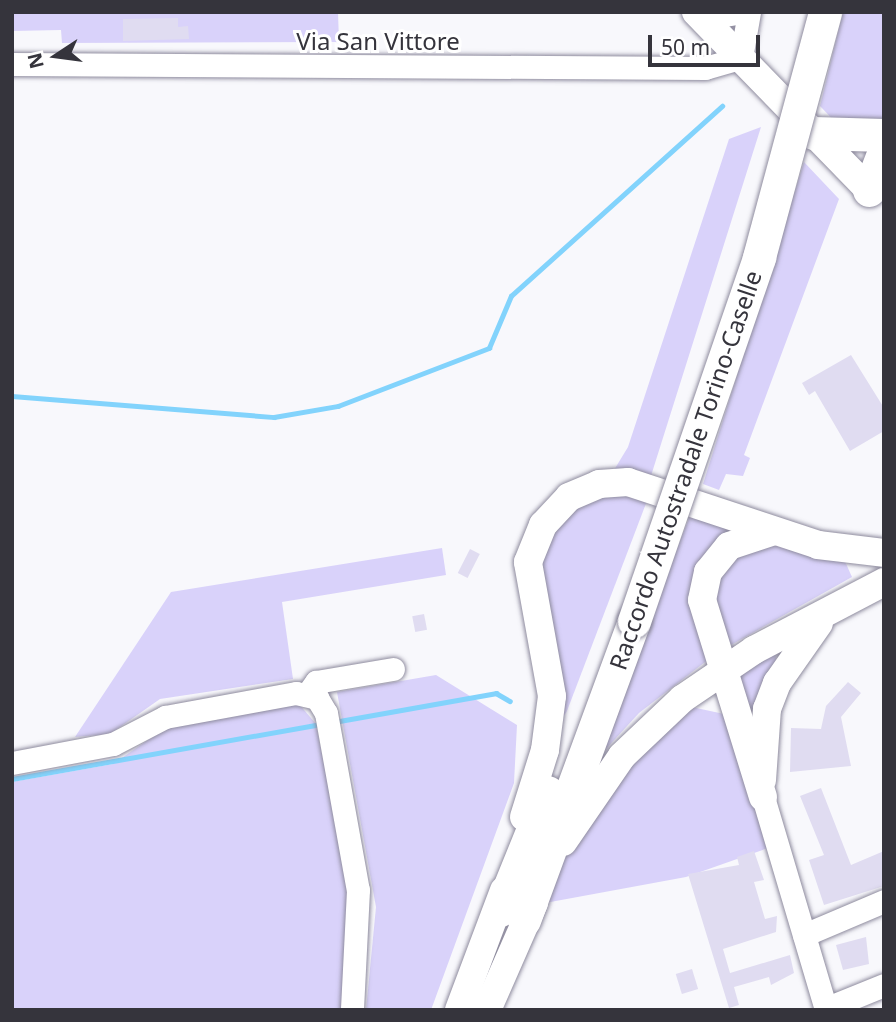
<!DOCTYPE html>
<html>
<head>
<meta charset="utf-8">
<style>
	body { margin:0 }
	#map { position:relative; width:896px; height:1022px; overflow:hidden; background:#f8f8fc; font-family:"Noto Sans",sans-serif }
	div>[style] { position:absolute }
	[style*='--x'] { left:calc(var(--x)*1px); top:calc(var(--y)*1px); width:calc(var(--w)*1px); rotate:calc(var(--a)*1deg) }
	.green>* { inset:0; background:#d9d2fa }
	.stream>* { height:4.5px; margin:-2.25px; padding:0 2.25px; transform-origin:2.25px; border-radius:2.25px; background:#82d3fc }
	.building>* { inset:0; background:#e0dcf1; transform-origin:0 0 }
	.roads { filter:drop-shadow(0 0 2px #8e8b9e) drop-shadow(0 0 2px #8e8b9e) }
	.minor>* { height:23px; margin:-11.5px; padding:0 11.5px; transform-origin:11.5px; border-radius:11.5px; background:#fff }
	.major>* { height:28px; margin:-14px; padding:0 14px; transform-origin:14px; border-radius:14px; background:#fff }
	.highway>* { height:33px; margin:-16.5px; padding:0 16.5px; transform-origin:16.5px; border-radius:16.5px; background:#fff }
	.bridges { filter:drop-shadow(0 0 2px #8e8b9e) drop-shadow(0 0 2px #8e8b9e) }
	.highway-bridge>* { height:33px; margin:-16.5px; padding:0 16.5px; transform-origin:16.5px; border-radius:16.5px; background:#fff }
	span { translate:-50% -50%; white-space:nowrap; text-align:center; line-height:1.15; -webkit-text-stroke:6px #fff; paint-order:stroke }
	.street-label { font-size:24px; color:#35343c }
	.frame { position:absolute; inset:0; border:14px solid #35343c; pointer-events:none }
	.north { position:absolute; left:21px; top:21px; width:70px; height:70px; -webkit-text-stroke:5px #fff; paint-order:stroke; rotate:257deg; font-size:19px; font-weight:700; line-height:28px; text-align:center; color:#35343c }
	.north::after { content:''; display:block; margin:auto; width:24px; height:32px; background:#35343c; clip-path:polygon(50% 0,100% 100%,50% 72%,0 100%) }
	.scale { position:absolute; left:648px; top:35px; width:112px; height:32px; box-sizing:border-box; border:4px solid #35343c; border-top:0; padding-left:9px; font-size:21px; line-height:24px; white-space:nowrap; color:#35343c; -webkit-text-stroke:5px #fff; paint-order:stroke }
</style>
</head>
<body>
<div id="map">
	<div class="green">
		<div style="clip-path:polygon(12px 12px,338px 12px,339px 42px,62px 43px,61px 30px,12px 31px)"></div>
		<div style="clip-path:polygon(843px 12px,884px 12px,884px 129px,840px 127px,820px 106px)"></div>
		<div style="clip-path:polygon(761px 127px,650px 479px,614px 470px,628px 447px,729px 139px)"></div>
		<div style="clip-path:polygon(804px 162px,839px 199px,744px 455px,750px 458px,743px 476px,726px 474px,719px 490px,703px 484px)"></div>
		<div style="clip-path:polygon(650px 493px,567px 711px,560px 722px,537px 561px,545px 536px,591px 494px)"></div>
		<div style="clip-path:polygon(693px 508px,747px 528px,720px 545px,709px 659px,639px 713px,593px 763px)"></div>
		<div style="clip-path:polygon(753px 540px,843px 557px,852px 577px,722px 650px,716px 643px,715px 566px)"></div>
		<div style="clip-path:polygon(442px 548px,446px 575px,282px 602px,293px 679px,160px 699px,110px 734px,75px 737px,171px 592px)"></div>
		<div style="clip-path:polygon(775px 653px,776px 659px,754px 727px,729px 677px)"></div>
		<div style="clip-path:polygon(436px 675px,517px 725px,514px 783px,431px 1010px,366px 1010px,376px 907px,337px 692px)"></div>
		<div style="clip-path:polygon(299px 704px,316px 724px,348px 886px,342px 1010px,12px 1010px,12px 782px,113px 764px,167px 727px)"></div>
		<div style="clip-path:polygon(687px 706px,724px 714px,768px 848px,686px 877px,545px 903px,570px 844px,612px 776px)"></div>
	</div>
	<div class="stream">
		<div style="--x:12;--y:396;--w:263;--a:4.6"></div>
		<div style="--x:274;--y:417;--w:65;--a:-9.8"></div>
		<div style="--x:338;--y:406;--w:162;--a:-21"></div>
		<div style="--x:489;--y:348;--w:56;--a:-67.1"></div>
		<div style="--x:511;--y:296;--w:284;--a:-42"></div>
		<div style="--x:334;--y:722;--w:165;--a:-10.1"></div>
		<div style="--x:496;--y:693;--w:16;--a:30"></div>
		<div style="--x:12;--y:779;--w:315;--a:-10.1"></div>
	</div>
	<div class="building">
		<div style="clip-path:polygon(178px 18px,178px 27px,188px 26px,189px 39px,123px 41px,123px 19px)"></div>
		<div style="clip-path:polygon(851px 355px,884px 408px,884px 431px,850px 451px,815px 391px,809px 395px,802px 383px)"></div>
		<div style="left:470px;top:549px;width:11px;height:27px;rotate:27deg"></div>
		<div style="left:424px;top:614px;width:16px;height:12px;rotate:79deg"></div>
		<div style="clip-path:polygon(848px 682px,861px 693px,841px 717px,851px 766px,790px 772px,791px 728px,821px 729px,826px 706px)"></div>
		<div style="clip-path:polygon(821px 788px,851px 865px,884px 851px,884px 886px,824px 905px,809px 860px,824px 855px,800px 796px)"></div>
		<div style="clip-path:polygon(754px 851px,764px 880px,754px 882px,765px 919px,777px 916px,776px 932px,723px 949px,730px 973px,790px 955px,794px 973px,771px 985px,769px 977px,734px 987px,739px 1005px,729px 1008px,688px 874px,739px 865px,737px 857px)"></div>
		<div style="clip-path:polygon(866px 937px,869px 964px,843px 970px,836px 945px)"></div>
		<div style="left:692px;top:969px;width:21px;height:17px;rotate:73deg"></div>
	</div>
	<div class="roads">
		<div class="minor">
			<div style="--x:702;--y:19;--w:41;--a:-9.9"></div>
			<div style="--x:12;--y:64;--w:693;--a:0.33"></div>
			<div style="--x:705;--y:68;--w:37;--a:-16"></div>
			<div style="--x:741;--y:58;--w:47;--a:-80.1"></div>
			<div style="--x:308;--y:693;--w:14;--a:-54"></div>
			<div style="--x:316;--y:682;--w:78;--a:-9.6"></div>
			<div style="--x:12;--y:763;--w:103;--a:-10.7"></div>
			<div style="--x:113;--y:744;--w:59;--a:-27.4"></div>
			<div style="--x:165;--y:717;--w:133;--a:-10.4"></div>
			<div style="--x:296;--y:693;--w:22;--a:13"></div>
			<div style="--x:317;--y:698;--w:17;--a:59"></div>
			<div style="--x:326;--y:713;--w:180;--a:79.8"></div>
			<div style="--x:358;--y:890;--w:120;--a:92.9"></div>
			<div style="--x:763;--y:797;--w:222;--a:73.5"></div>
			<div style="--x:804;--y:935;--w:87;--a:-23"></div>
			<div style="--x:825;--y:1009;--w:64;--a:-22.1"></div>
		</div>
		<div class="major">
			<div style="--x:696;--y:12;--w:248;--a:45.8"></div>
			<div style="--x:762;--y:780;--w:71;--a:-86"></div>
			<div style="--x:767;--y:709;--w:28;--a:-69"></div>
			<div style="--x:777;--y:683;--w:73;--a:-55"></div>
			<div style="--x:763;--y:797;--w:206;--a:-107.2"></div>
			<div style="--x:702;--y:600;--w:29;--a:-78"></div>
			<div style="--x:708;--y:572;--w:33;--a:-51"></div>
			<div style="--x:729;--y:546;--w:47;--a:-18.4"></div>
			<div style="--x:524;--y:817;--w:70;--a:-72.6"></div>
			<div style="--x:545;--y:750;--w:54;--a:-82.6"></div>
			<div style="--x:552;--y:696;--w:136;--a:-100.2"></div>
			<div style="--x:528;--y:562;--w:40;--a:-68"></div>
			<div style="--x:543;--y:525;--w:38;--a:-47"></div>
			<div style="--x:569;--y:497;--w:33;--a:-23"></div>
			<div style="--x:599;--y:484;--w:29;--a:-4"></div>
			<div style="--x:628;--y:482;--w:200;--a:18.3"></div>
			<div style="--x:818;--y:545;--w:66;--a:6.9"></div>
			<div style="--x:563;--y:842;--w:104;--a:-55.5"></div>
			<div style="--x:622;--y:756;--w:83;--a:-43.5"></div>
			<div style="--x:682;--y:699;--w:87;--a:-34.2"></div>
			<div style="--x:754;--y:650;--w:147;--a:-27.6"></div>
			<div style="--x:459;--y:1010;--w:128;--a:-69.4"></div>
			<div style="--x:487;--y:1010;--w:117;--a:-66.3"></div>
		</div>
		<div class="highway">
			<div style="--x:813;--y:133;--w:71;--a:1.6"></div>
			<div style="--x:869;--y:190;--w:42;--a:-69"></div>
			<div style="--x:500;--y:910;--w:127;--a:-67.9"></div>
			<div style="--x:524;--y:920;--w:319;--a:-69.8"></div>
		</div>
	</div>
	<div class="bridges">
		<div class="highway-bridge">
			<div style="--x:634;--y:621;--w:385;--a:-71"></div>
			<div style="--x:759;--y:257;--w:254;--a:-74.9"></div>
		</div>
	</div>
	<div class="street-label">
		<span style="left:378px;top:41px">Via San Vittore</span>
		<span style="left:685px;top:470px;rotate:-71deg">Raccordo Autostradale Torino-Caselle</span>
	</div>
	<div class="frame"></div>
	<div class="north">N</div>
	<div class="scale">50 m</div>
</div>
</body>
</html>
